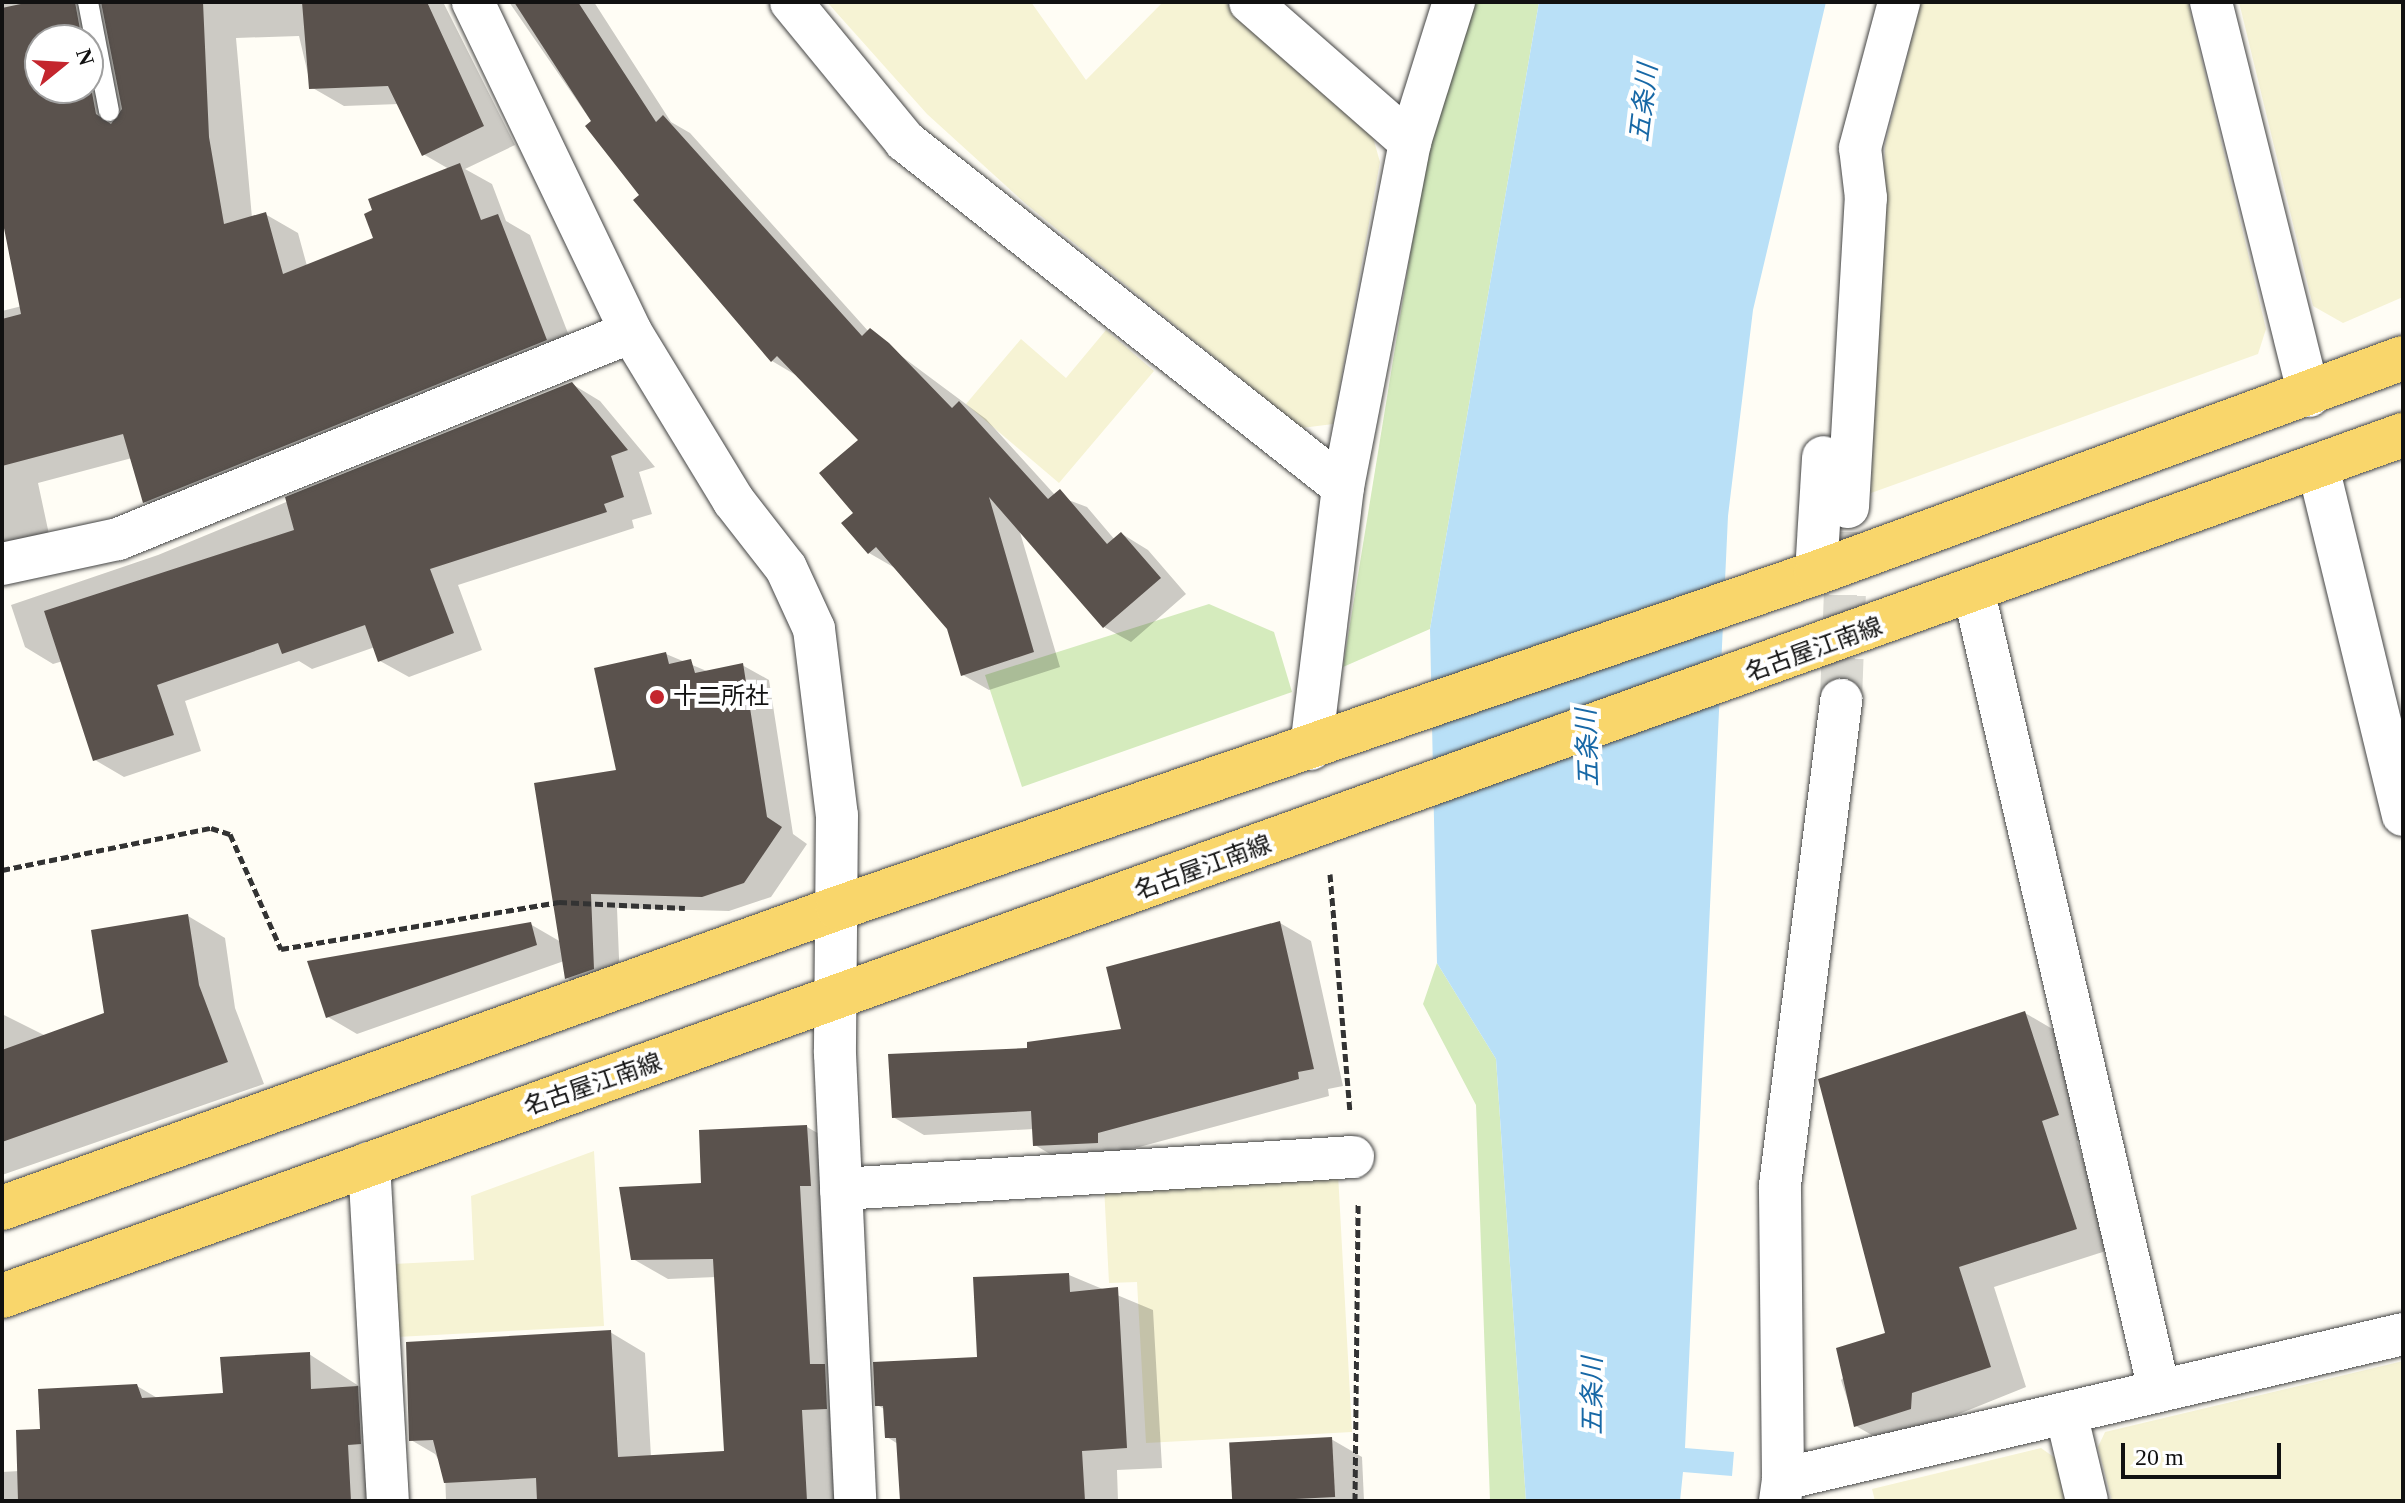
<!DOCTYPE html>
<html>
<head>
<meta charset="utf-8">
<style>
	body { margin:0 }
	#map { position:relative; width:2405px; height:1503px; overflow:hidden; background:#fffdf5; font-family:"Times New Roman","Noto Sans JP",serif }
	div>[style] { position:absolute }
	[style*='--x'] { left:calc(var(--x)*1px); top:calc(var(--y)*1px); width:calc(var(--w)*1px); rotate:calc(var(--a)*1deg) }
	.farmland>* { inset:0; background:#f6f3d4 }
	.green>* { inset:0; background:#d5ebbd }
	.water>* { inset:0; background:#b9e0f7 }
	.shadow>* { inset:0; background:#0003 }
	.building>* { inset:0; background:#5a524d; transform-origin:0 0 }
	.street-tunnel>* { height:42px; margin-top:-21px; transform-origin:0; background:repeating-linear-gradient(90deg,#dbdad3 0 42px,transparent 0 63px) }
	.path>* { height:5px; margin-top:-2.5px; transform-origin:0; background:repeating-linear-gradient(90deg,#333 0 8px,transparent 0 12px) }
	.roads { filter:drop-shadow(0 0 2px #444) drop-shadow(0 0 2px #444) }
	.lane>* { height:20px; margin:-10px; padding:0 10px; transform-origin:10px; border-radius:10px; background:#fff }
	.street>* { height:42px; margin:-21px; padding:0 21px; transform-origin:21px; border-radius:21px; background:#fff }
	.primary>* { height:44px; margin:-22px; padding:0 22px; transform-origin:22px; border-radius:22px; background:#f9d66b }
	.dots>* { width:22px; height:22px; translate:-50% -50%; box-sizing:border-box; border:4px solid #fff; border-radius:50% }
	span { translate:-50% -50%; white-space:nowrap; text-align:center; line-height:1.15; -webkit-text-stroke:8px #fff; paint-order:stroke }
	.street-label { font-size:24px; color:#111 }
	.poi-label { font-size:24px; color:#111 }
	.left { translate:0 -50%; text-align:left }
	.water-label { font-size:26px; color:#1768a6; font-style:italic }
	.frame { position:absolute; inset:0; border:4px solid #111; pointer-events:none }
	.north { position:absolute; left:24px; top:24px; width:80px; height:80px; box-sizing:border-box; background:#fff; border:2px solid #a0a0a0; border-radius:50%; rotate:72deg; font-size:22px; font-weight:700; line-height:32px; text-align:center; color:#111 }
	.north::after { content:''; display:block; margin:auto; width:28px; height:36px; background:#c4262e; clip-path:polygon(50% 0,100% 100%,50% 72%,0 100%) }
	.scale { position:absolute; left:2121px; top:1443px; width:160px; height:36px; box-sizing:border-box; border:4px solid #111; border-top:0; padding-left:10px; font-size:24px; line-height:28px; white-space:nowrap; color:#111; -webkit-text-stroke:6px #fff; paint-order:stroke }
</style>
</head>
<body>
<div id="map">
	<div class="farmland">
		<div style="clip-path:polygon(827px 2px,1031px 2px,1086px 80px,1163px 2px,1224px 2px,1370px 127px,1380px 162px,1333px 424px,1302px 428px,1026px 204px,927px 114px)"></div>
		<div style="clip-path:polygon(1921px 2px,2188px 2px,2266px 329px,2258px 354px,1871px 493px,1885px 145px)"></div>
		<div style="clip-path:polygon(2239px 2px,2403px 2px,2403px 297px,2343px 323px,2313px 306px)"></div>
		<div style="clip-path:polygon(1106px 330px,1154px 371px,1059px 483px,966px 404px,1021px 339px,1066px 378px)"></div>
		<div style="clip-path:polygon(594px 1151px,604px 1326px,397px 1337px,393px 1264px,474px 1260px,471px 1196px)"></div>
		<div style="clip-path:polygon(1338px 1173px,1352px 1432px,1146px 1443px,1137px 1282px,1109px 1283px,1104px 1186px)"></div>
		<div style="clip-path:polygon(2403px 1361px,2403px 1501px,2112px 1501px,2098px 1447px,2105px 1432px)"></div>
		<div style="clip-path:polygon(2041px 1448px,2055px 1458px,2065px 1501px,1875px 1501px,1872px 1489px)"></div>
	</div>
	<div class="green">
		<div style="clip-path:polygon(1474px 2px,1539px 2px,1430px 629px,1343px 667px,1425px 164px)"></div>
		<div style="clip-path:polygon(1209px 604px,1274px 632px,1292px 692px,1022px 787px,985px 675px)"></div>
		<div style="clip-path:polygon(1437px 963px,1496px 1059px,1526px 1501px,1490px 1501px,1476px 1105px,1423px 1004px)"></div>
	</div>
	<div class="water">
		<div style="clip-path:polygon(1539px 2px,1826px 2px,1753px 310px,1728px 516px,1685px 1448px,1734px 1452px,1732px 1476px,1683px 1472px,1680px 1501px,1526px 1501px,1496px 1059px,1437px 963px,1430px 629px)"></div>
	</div>
	<div class="shadow">
		<div style="clip-path:polygon(evenodd,2px 2px,443px 2px,515px 145px,465px 169px,492px 184px,506px 221px,530px 235px,578px 359px,177px 520px,145px 502px,132px 458px,38px 483px,53px 553px,2px 569px,2px 311px,22px 306px,2px 212px,2px 2px,299px 36px,311px 87px,344px 106px,399px 104px,423px 154px,449px 169px,376px 239px,307px 266px,298px 233px,265px 214px,252px 218px,236px 38px,299px 36px,2px 2px,40px 40px,88px 40px,88px 88px,40px 88px,40px 40px)"></div>
		<div style="clip-path:polygon(509px 2px,594px 2px,671px 122px,690px 133px,869px 332px,986px 419px,1055px 495px,1087px 507px,1115px 540px,1122px 534px,1148px 550px,1186px 594px,1131px 642px,1104px 627px,1019px 529px,1060px 667px,989px 690px,963px 675px,949px 628px,895px 568px,869px 553px,856px 513px,860px 440px,799px 377px,772px 361px,642px 195px)"></div>
		<div style="clip-path:polygon(572px 384px,600px 401px,655px 467px,639px 472px,652px 514px,632px 520px,634px 528px,458px 585px,482px 650px,409px 677px,380px 661px,375px 647px,312px 669px,299px 661px,185px 701px,201px 751px,124px 777px,95px 760px,63px 661px,53px 664px,25px 647px,11px 605px,158px 555px)"></div>
		<div style="clip-path:polygon(666px 654px,709px 672px,742px 665px,769px 680px,793px 834px,807px 844px,771px 897px,729px 911px,617px 908px,620px 983px,593px 993px,567px 978px,564px 961px,357px 1034px,328px 1017px,530px 924px,561px 942px)"></div>
		<div style="clip-path:polygon(188px 916px,225px 938px,235px 1008px,264px 1084px,2px 1175px,2px 1014px,46px 1036px,106px 1014px)"></div>
		<div style="clip-path:polygon(1280px 923px,1311px 941px,1343px 1086px,1328px 1089px,1329px 1096px,1128px 1150px,1128px 1159px,1065px 1163px,1035px 1145px,1034px 1129px,924px 1135px,893px 1117px,1029px 1050px,1123px 1030px)"></div>
		<div style="clip-path:polygon(2025px 1013px,2061px 1034px,2094px 1136px,2077px 1141px,2112px 1249px,1994px 1287px,2026px 1387px,1949px 1418px,1946px 1428px,1891px 1446px,1856px 1426px,1841px 1380px,1887px 1335px)"></div>
		<div style="clip-path:polygon(807px 1127px,842px 1147px,840px 1501px,446px 1501px,445px 1471px,435px 1454px,411px 1440px,610px 1332px,645px 1353px,651px 1457px,726px 1453px,716px 1277px,668px 1279px,633px 1259px,703px 1185px)"></div>
		<div style="clip-path:polygon(1069px 1275px,1153px 1310px,1162px 1468px,1117px 1470px,1118px 1501px,902px 1501px,898px 1444px,887px 1437px,886px 1410px,877px 1405px,979px 1358px)"></div>
		<div style="clip-path:polygon(309px 1354px,404px 1415px,395px 1501px,2px 1501px,2px 1472px,19px 1471px,42px 1431px,137px 1386px,159px 1399px,225px 1395px)"></div>
		<div style="clip-path:polygon(1331px 1439px,1362px 1457px,1364px 1501px,1234px 1501px,1231px 1444px)"></div>
	</div>
	<div class="building">
		<div style="clip-path:polygon(30px 2px,75px 2px,82px 40px,40px 40px,40px 88px,88px 88px,88px 71px,96px 114px,111px 124px,122px 109px,101px 2px,203px 2px,209px 137px,224px 224px,266px 212px,283px 274px,373px 238px,364px 214px,372px 210px,368px 199px,460px 163px,481px 220px,498px 214px,547px 340px,143px 503px,123px 434px,2px 466px,2px 319px,21px 314px,2px 218px,2px 8px)"></div>
		<div style="clip-path:polygon(302px 2px,427px 2px,484px 126px,422px 156px,388px 86px,309px 89px)"></div>
		<div style="clip-path:polygon(514px 2px,578px 2px,656px 122px,663px 115px,862px 336px,870px 328px,889px 343px,952px 408px,959px 401px,1048px 499px,1060px 489px,1107px 544px,1121px 532px,1161px 578px,1103px 628px,989px 497px,1034px 652px,961px 676px,947px 629px,876px 547px,868px 554px,841px 523px,853px 513px,819px 473px,858px 440px,777px 356px,771px 362px,633px 200px,639px 195px,585px 126px,591px 121px)"></div>
		<div style="clip-path:polygon(572px 382px,628px 450px,611px 456px,624px 497px,604px 504px,607px 512px,430px 569px,454px 633px,378px 662px,365px 625px,282px 654px,278px 643px,157px 685px,174px 735px,93px 761px,44px 611px,294px 530px,285px 497px)"></div>
		<div style="clip-path:polygon(666px 652px,669px 664px,691px 659px,695px 673px,743px 663px,767px 817px,782px 827px,744px 883px,702px 897px,591px 894px,594px 969px,565px 979px,534px 783px,616px 770px,594px 668px)"></div>
		<div style="clip-path:polygon(188px 914px,199px 985px,228px 1062px,2px 1142px,2px 1050px,104px 1013px,91px 930px)"></div>
		<div style="clip-path:polygon(1280px 921px,1314px 1069px,1298px 1072px,1299px 1079px,1098px 1133px,1098px 1143px,1033px 1146px,1031px 1111px,892px 1118px,888px 1054px,1027px 1048px,1027px 1042px,1121px 1029px,1106px 967px)"></div>
		<div style="clip-path:polygon(531px 922px,537px 945px,326px 1018px,307px 961px)"></div>
		<div style="clip-path:polygon(2025px 1011px,2059px 1115px,2042px 1121px,2077px 1229px,1959px 1267px,1991px 1367px,1912px 1393px,1911px 1409px,1854px 1427px,1836px 1348px,1885px 1333px,1818px 1079px)"></div>
		<div style="clip-path:polygon(807px 1125px,811px 1186px,800px 1186px,810px 1364px,825px 1364px,827px 1409px,802px 1410px,807px 1501px,537px 1501px,536px 1478px,444px 1483px,433px 1440px,409px 1441px,406px 1342px,611px 1330px,618px 1457px,724px 1451px,713px 1259px,631px 1260px,619px 1187px,701px 1183px,699px 1130px)"></div>
		<div style="clip-path:polygon(1069px 1273px,1070px 1292px,1118px 1287px,1127px 1448px,1082px 1451px,1085px 1501px,900px 1501px,896px 1438px,885px 1438px,883px 1406px,875px 1406px,873px 1362px,977px 1357px,973px 1277px)"></div>
		<div style="clip-path:polygon(310px 1352px,311px 1389px,358px 1386px,361px 1444px,348px 1445px,351px 1501px,18px 1501px,16px 1430px,40px 1429px,38px 1389px,137px 1384px,142px 1398px,223px 1393px,220px 1357px)"></div>
		<div style="left:1332px;top:1437px;width:60px;height:103px;rotate:87deg"></div>
	</div>
	<div class="street-tunnel">
		<div style="--x:1841;--y:700;--w:193;--a:-87.9"></div>
	</div>
	<div class="path">
		<div style="--x:2;--y:870;--w:213;--a:-11.4"></div>
		<div style="--x:211;--y:828;--w:20;--a:18"></div>
		<div style="--x:230;--y:834;--w:126;--a:66.1"></div>
		<div style="--x:281;--y:949;--w:282;--a:-9.6"></div>
		<div style="--x:559;--y:902;--w:126;--a:2.7"></div>
		<div style="--x:1330;--y:874;--w:238;--a:85.2"></div>
		<div style="--x:1355;--y:1501;--w:297;--a:-89.4"></div>
	</div>
	<div class="roads">
		<div class="lane">
			<div style="--x:88;--y:2;--w:111;--a:79.1"></div>
		</div>
		<div class="street">
			<div style="--x:473;--y:2;--w:366;--a:64.4"></div>
			<div style="--x:631;--y:332;--w:197;--a:58.7"></div>
			<div style="--x:733;--y:500;--w:86;--a:52.1"></div>
			<div style="--x:786;--y:568;--w:67;--a:65.3"></div>
			<div style="--x:814;--y:629;--w:187;--a:83"></div>
			<div style="--x:837;--y:815;--w:239;--a:90.5"></div>
			<div style="--x:835;--y:1054;--w:447;--a:87.4"></div>
			<div style="--x:791;--y:2;--w:180;--a:50.6"></div>
			<div style="--x:905;--y:141;--w:558;--a:38.31"></div>
			<div style="--x:1250;--y:2;--w:213;--a:41.2"></div>
			<div style="--x:1410;--y:142;--w:351;--a:101"></div>
			<div style="--x:1343;--y:487;--w:264;--a:97"></div>
			<div style="--x:2211;--y:2;--w:406;--a:76"></div>
			<div style="--x:1410;--y:142;--w:147;--a:-72.6"></div>
			<div style="--x:2319;--y:471;--w:354;--a:76.3"></div>
			<div style="--x:1848;--y:507;--w:310;--a:-86.7"></div>
			<div style="--x:1866;--y:198;--w:50;--a:-96.8"></div>
			<div style="--x:1860;--y:148;--w:151;--a:-75"></div>
			<div style="--x:2;--y:564;--w:119;--a:-12.2"></div>
			<div style="--x:118;--y:539;--w:553;--a:-21.97"></div>
			<div style="--x:1816;--y:573;--w:116;--a:-86.5"></div>
			<div style="--x:1974;--y:593;--w:818;--a:76.93"></div>
			<div style="--x:369;--y:1163;--w:339;--a:86.8"></div>
			<div style="--x:841;--y:1189;--w:513;--a:-3.58"></div>
			<div style="--x:2066;--y:1413;--w:90;--a:76.6"></div>
			<div style="--x:1783;--y:1479;--w:294;--a:-90.6"></div>
			<div style="--x:1780;--y:1185;--w:489;--a:-82.8"></div>
			<div style="--x:1780;--y:1501;--w:22;--a:-82"></div>
			<div style="--x:1783;--y:1479;--w:637;--a:-13.16"></div>
		</div>
		<div class="primary">
			<div style="--x:2;--y:1208;--w:888;--a:-19.74"></div>
			<div style="--x:838;--y:908;--w:1034;--a:-18.91"></div>
			<div style="--x:1816;--y:573;--w:625;--a:-20.12"></div>
			<div style="--x:2;--y:1296;--w:2551;--a:-19.73"></div>
		</div>
	</div>
	<div class="dots">
		<div style="left:657px;top:697px;background:#c4262e"></div>
	</div>
	<div class="street-label">
		<span style="left:1814px;top:650px;rotate:-20deg">名古屋江南線</span>
		<span style="left:1203px;top:868px;rotate:-20deg">名古屋江南線</span>
		<span style="left:593px;top:1085px;rotate:-19deg">名古屋江南線</span>
	</div>
	<div class="poi-label">
		<span class="left" style="left:673px;top:697px">十二所社</span>
	</div>
	<div class="water-label">
		<span style="left:1644px;top:103px;rotate:-83deg">五条川</span>
		<span style="left:1588px;top:748px;rotate:-92deg">五条川</span>
		<span style="left:1593px;top:1396px;rotate:-90deg">五条川</span>
	</div>
	<div class="frame"></div>
	<div class="north">N</div>
	<div class="scale">20 m</div>
</div>
</body>
</html>
